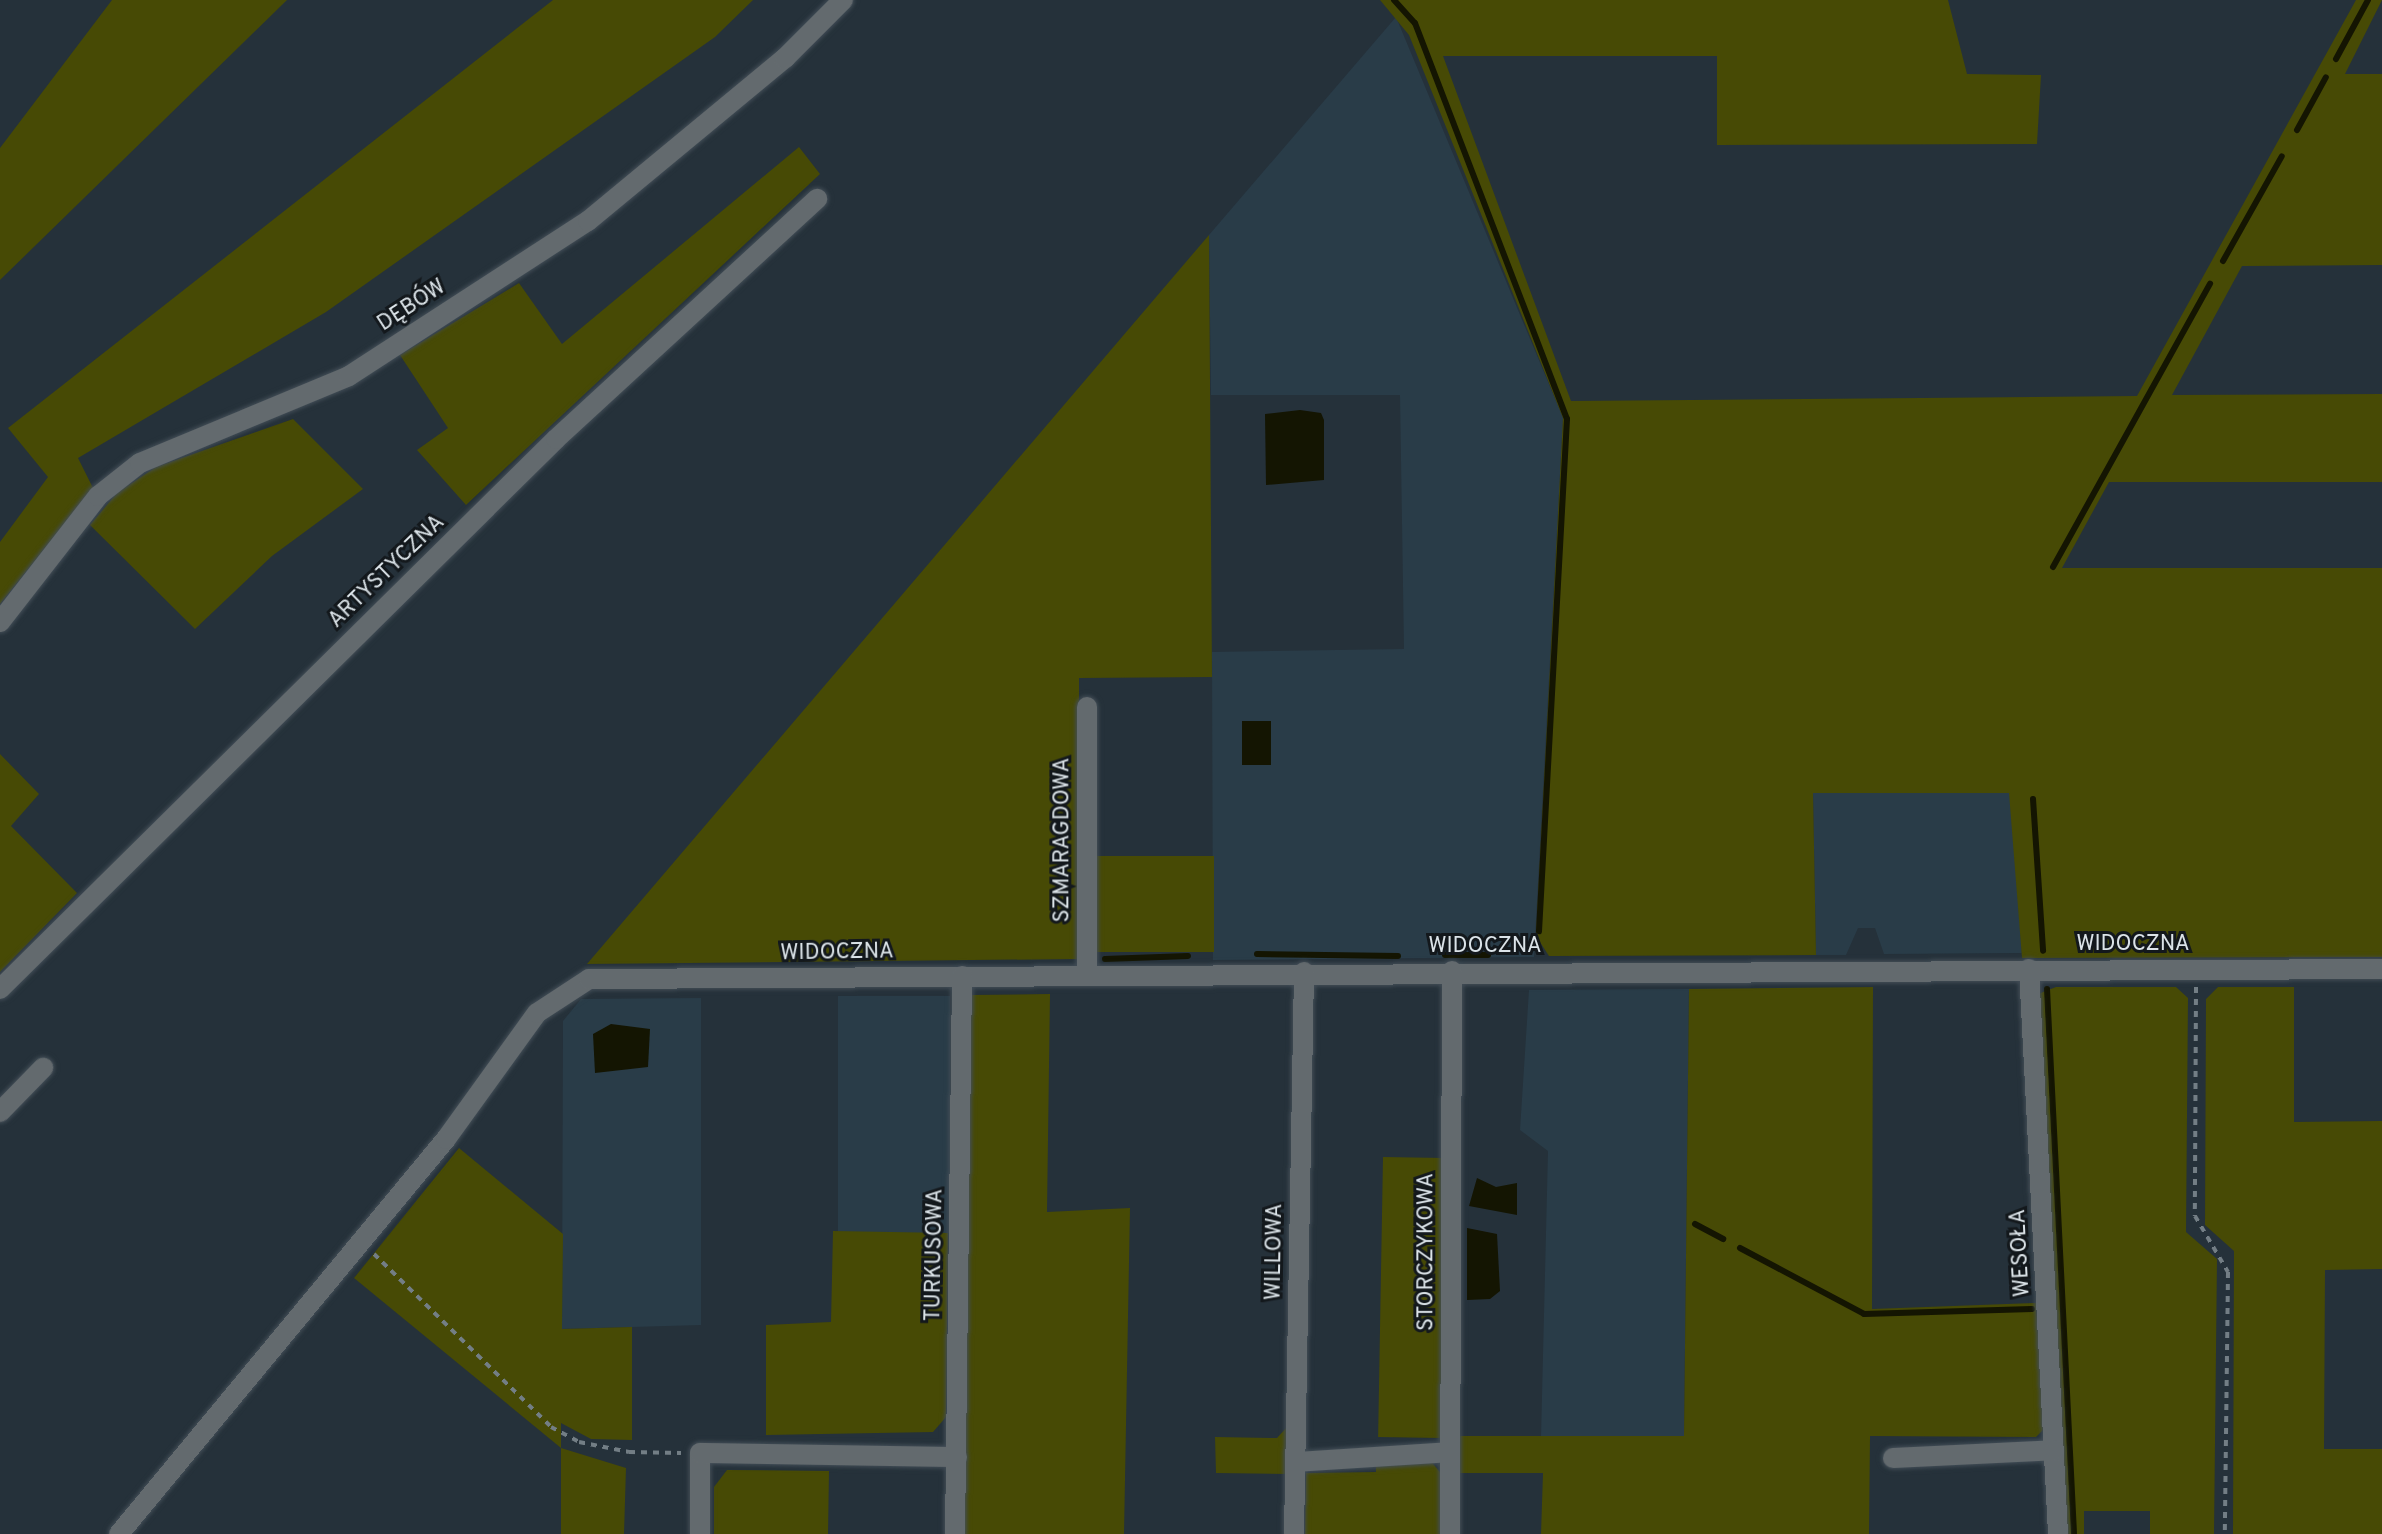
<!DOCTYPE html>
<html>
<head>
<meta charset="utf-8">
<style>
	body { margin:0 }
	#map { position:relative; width:2382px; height:1534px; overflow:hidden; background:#25313a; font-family:Overpass,sans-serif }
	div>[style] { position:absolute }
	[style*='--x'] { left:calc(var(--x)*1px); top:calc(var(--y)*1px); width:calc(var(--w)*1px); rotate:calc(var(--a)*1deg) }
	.built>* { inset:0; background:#293c48; transform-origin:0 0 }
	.green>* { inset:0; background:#474a05; transform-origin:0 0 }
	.water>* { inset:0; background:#141502; transform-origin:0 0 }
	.stream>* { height:6px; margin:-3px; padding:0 3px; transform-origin:3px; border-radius:3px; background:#141502 }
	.path>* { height:4px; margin-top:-2px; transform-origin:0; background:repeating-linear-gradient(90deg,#737e85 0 6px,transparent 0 12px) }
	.roads { filter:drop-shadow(0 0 2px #424d56) drop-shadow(0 0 2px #424d56) }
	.minor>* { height:20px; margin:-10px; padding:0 10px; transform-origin:10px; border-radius:10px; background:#636a6e }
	span { translate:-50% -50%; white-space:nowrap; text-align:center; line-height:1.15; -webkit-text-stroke:6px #13181c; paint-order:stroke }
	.street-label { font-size:22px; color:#dbe3e8 }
</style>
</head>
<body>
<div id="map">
	<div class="built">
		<div style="clip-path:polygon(1396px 17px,1563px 418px,1534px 957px,1213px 960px,1212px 652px,1404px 649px,1400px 395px,1211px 395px,1209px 235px)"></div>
		<div style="clip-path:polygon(1813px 793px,2010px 793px,2022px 953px,1884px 954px,1875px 928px,1858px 928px,1846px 955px,1816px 955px)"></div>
		<div style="clip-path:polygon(1689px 989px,1684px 1436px,1541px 1437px,1548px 1151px,1520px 1130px,1529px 990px)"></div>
		<div style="left:950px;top:996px;width:237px;height:112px;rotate:90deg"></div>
		<div style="clip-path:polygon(701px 998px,701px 1325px,562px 1329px,563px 1021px,581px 999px)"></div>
	</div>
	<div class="green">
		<div style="clip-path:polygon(112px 0,287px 0,0 280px,0 148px)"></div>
		<div style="clip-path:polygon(553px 0,753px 0,715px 37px,326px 312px,78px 458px,93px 488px,0 604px,0 542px,48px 477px,8px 428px)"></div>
		<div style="clip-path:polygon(1380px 0,1948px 0,1967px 74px,2041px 75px,2037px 144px,1717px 145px,1717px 56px,1443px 56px,1571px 401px,2137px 396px,2356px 0,2382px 0,2345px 74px,2382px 74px,2382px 265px,2242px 266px,2172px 395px,2382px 394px,2382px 482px,2109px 482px,2062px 568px,2382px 568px,2382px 957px,2022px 958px,2009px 793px,1813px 793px,1816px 955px,1549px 956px,1536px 936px,1563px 418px,1409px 35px)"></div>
		<div style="clip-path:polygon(799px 147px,820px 174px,466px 505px,417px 450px,448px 428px,400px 355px,519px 283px,562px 344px)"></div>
		<div style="clip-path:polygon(1209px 235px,1212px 677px,1079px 678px,1079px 959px,587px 964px)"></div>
		<div style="clip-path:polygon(293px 419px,363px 489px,272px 556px,195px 629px,90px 525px,117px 493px,156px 467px)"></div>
		<div style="clip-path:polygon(0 754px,39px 794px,11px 826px,77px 893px,0 972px)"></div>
		<div style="left:1214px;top:856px;width:96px;height:117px;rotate:90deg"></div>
		<div style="clip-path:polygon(1873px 987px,1872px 1309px,2036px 1303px,2044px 1429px,2036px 1437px,1870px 1436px,1869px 1534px,1541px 1534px,1543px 1473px,1458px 1473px,1458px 1436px,1684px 1436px,1689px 989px)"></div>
		<div style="clip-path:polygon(2056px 987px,2176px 987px,2188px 998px,2186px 1232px,2217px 1259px,2214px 1534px,2150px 1534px,2150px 1511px,2084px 1511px,2084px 1534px,2064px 1534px,2038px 994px)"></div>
		<div style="clip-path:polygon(2218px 987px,2294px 987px,2294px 1122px,2382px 1121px,2382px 1269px,2325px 1270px,2324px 1449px,2382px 1449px,2382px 1534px,2233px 1534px,2234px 1251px,2205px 1225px,2206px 999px)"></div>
		<div style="clip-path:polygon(1050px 994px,1047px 1212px,1130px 1208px,1124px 1534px,964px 1534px,970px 995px)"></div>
		<div style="clip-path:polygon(459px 1148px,563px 1234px,562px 1329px,632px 1327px,632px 1440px,591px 1439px,561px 1423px,561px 1448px,626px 1468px,624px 1534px,561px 1534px,561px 1448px,354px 1278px)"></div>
		<div style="left:1383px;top:1157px;width:62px;height:280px;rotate:1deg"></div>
		<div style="clip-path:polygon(833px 1231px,948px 1233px,946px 1417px,933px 1432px,766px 1435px,766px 1325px,831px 1322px)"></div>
		<div style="clip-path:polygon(1288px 1426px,1289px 1474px,1216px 1473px,1215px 1437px,1277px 1438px)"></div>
		<div style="clip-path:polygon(1430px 1460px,1443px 1476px,1443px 1534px,1305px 1534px,1306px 1473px,1376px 1472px,1376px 1462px)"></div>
		<div style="clip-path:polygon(727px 1470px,829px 1471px,828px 1534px,714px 1534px,714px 1487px)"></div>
	</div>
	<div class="water">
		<div style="clip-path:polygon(1300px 410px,1321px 413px,1324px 420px,1324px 480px,1266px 485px,1265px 414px)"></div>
		<div style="left:1242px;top:721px;width:29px;height:44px"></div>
		<div style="clip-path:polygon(611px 1024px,650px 1029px,648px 1067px,595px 1073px,593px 1034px)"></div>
		<div style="clip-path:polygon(1477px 1178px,1496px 1187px,1517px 1183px,1517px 1215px,1469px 1206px)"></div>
		<div style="clip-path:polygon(1467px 1228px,1497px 1234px,1500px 1291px,1490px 1299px,1467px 1300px)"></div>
	</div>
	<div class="stream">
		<div style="--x:1394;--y:0;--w:31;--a:48"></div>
		<div style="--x:1415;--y:23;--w:424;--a:69"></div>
		<div style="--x:1567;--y:419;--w:513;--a:93.13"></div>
		<div style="--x:2336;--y:59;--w:67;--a:-61.5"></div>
		<div style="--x:2297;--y:130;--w:60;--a:-61.3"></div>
		<div style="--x:2223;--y:261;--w:120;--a:-60.7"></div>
		<div style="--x:2053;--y:567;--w:324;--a:-61"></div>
		<div style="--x:2033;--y:799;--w:152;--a:86.2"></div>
		<div style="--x:1257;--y:954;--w:141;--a:0.8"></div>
		<div style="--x:1445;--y:955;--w:43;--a:0"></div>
		<div style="--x:1105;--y:959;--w:83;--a:-2.1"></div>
		<div style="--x:2047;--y:989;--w:546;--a:87.16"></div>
		<div style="--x:1695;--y:1224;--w:32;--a:28"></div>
		<div style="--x:1740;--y:1248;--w:140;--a:28"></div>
		<div style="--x:1864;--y:1314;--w:168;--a:-1.7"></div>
	</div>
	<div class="path">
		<div style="--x:2196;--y:987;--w:229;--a:90.3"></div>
		<div style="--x:2195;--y:1216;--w:65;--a:59.5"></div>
		<div style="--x:2228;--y:1272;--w:262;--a:90.7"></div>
		<div style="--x:374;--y:1254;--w:248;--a:44.3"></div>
		<div style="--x:551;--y:1427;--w:32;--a:28"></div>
		<div style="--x:579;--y:1442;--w:51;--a:11.3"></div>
		<div style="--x:629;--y:1452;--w:52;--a:1.1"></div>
	</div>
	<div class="roads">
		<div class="minor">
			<div style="--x:0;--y:622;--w:160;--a:-52.1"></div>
			<div style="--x:98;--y:496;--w:53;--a:-38.2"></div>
			<div style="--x:140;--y:463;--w:226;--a:-22.6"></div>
			<div style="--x:349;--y:376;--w:285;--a:-33"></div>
			<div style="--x:588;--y:221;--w:256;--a:-39.6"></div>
			<div style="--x:785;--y:58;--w:82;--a:-45"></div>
			<div style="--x:1087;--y:707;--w:267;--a:90"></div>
			<div style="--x:2029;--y:969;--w:566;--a:87.06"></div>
			<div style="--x:0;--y:989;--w:782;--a:-44.69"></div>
			<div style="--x:556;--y:439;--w:355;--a:-42.6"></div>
			<div style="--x:0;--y:1112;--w:62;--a:-45.7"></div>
			<div style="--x:1893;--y:1458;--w:161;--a:-2.8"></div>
			<div style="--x:1296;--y:1462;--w:154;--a:-3.7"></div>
			<div style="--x:119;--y:1534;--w:513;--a:-50.38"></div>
			<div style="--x:446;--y:1139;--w:155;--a:-54.2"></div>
			<div style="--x:537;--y:1013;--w:62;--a:-33.2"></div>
			<div style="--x:589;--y:979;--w:1793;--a:-0.32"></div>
			<div style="--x:700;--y:1534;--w:81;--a:-90"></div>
			<div style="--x:700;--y:1453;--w:257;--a:0.9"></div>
			<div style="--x:955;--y:1534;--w:558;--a:-89.28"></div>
			<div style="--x:1294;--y:1534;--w:562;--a:-88.98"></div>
			<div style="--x:1450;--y:1534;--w:563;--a:-89.8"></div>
		</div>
	</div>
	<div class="street-label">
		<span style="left:412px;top:306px;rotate:-33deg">DĘBÓW</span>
		<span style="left:387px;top:572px;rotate:-44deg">ARTYSTYCZNA</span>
		<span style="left:1063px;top:840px;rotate:-90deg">SZMARAGDOWA</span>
		<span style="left:2133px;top:945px">WIDOCZNA</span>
		<span style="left:1485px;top:947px">WIDOCZNA</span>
		<span style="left:837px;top:953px;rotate:-1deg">WIDOCZNA</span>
		<span style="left:1275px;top:1252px;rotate:-89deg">WILLOWA</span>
		<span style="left:1427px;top:1252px;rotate:-90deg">STORCZYKOWA</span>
		<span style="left:2021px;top:1253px;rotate:-93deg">WESOŁA</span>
		<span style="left:935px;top:1255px;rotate:-89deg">TURKUSOWA</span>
	</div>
</div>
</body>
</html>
